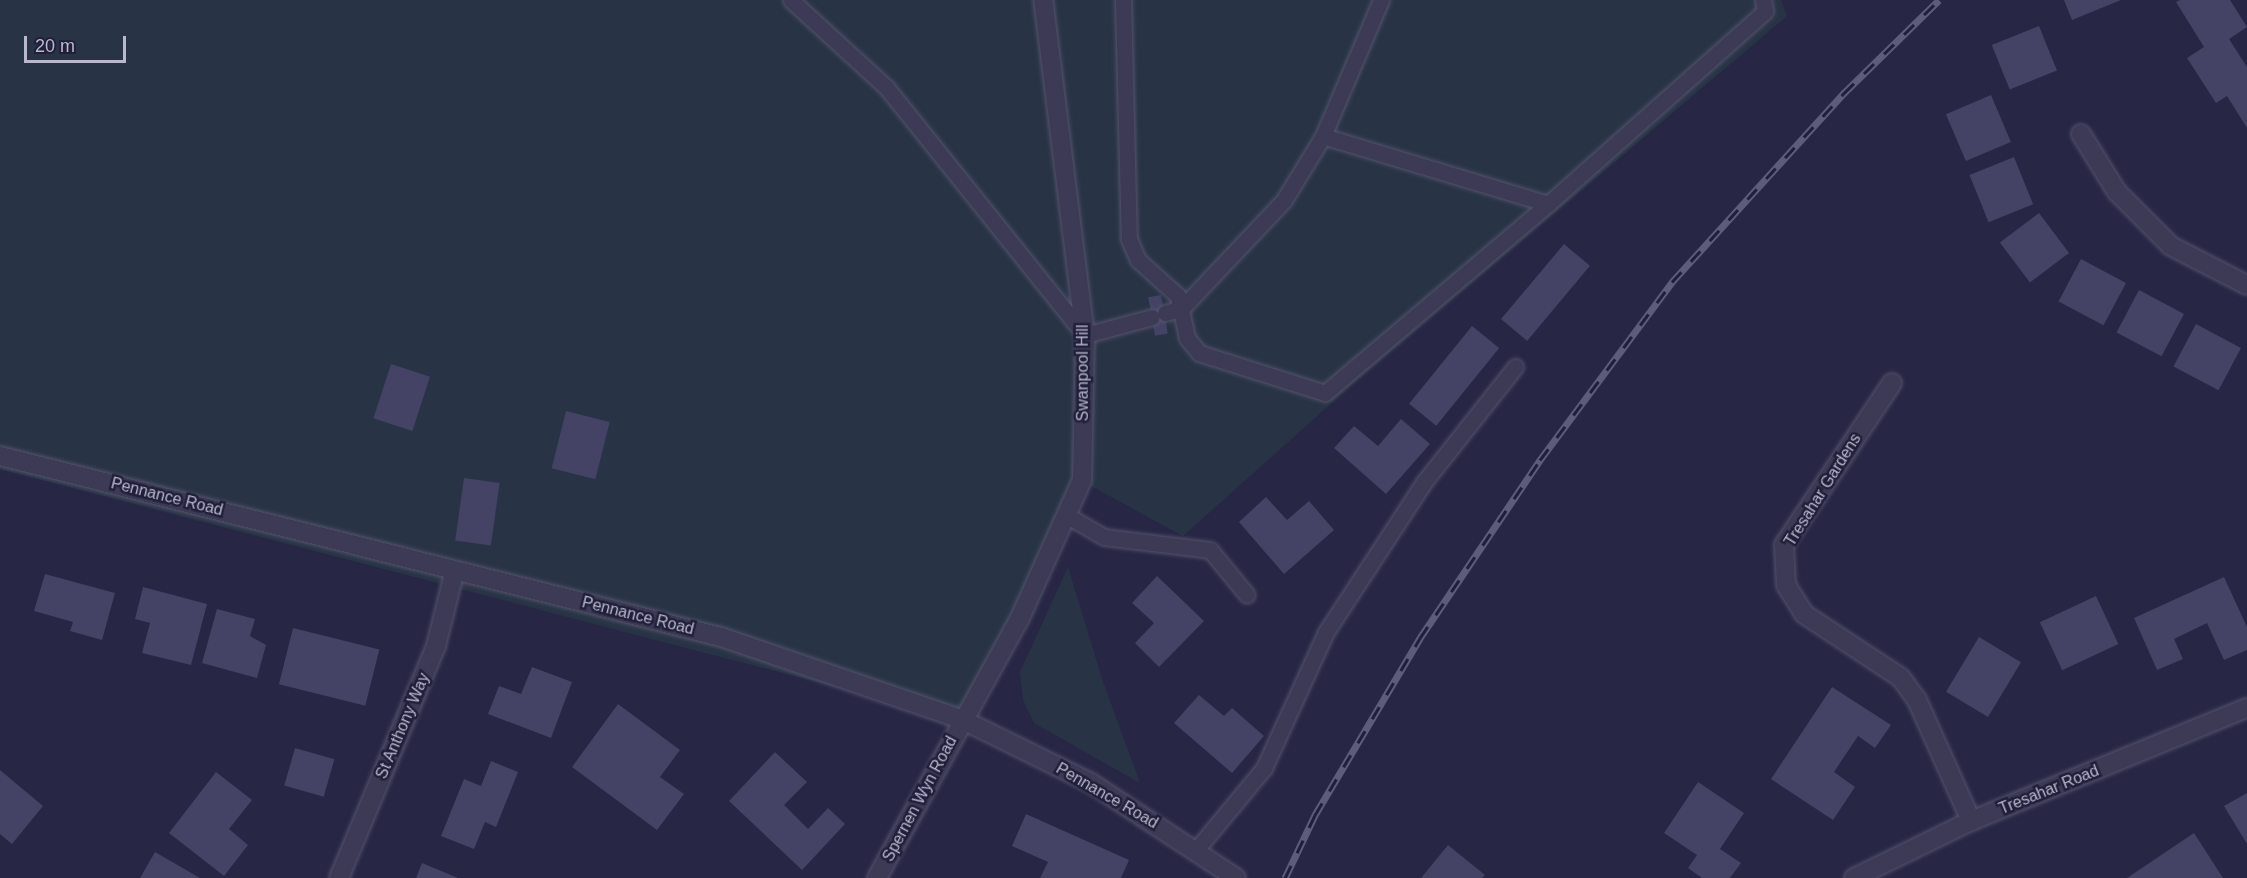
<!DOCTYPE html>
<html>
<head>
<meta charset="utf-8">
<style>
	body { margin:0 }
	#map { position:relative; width:2247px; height:878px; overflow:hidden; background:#272645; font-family:Arial,sans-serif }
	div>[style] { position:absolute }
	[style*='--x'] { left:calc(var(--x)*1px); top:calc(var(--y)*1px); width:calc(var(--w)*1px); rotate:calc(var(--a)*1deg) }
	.green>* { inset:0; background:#283446 }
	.building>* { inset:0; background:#444265; transform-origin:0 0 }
	.roads { filter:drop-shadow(0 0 2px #54536c) drop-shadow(0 0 2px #54536c) }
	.service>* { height:15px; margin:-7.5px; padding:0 7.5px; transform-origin:7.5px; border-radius:7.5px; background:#3c3a54 }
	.minor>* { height:18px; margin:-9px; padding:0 9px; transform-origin:9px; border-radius:9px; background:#3c3a54 }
	.tertiary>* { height:18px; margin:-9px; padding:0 9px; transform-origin:9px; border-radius:9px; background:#3c3a54 }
	.rail>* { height:7px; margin-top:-3.5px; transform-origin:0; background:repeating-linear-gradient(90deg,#201f3a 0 14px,#5e5c7c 0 28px); box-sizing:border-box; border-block:2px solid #5e5c7c }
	span { translate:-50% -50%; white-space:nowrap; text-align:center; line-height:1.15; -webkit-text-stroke:5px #201f3a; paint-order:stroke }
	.street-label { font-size:16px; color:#bab8ce }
	.scale { position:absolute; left:24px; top:36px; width:102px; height:27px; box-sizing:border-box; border:3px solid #bab8ce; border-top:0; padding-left:8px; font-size:18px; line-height:21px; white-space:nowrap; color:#bab8ce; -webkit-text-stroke:4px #201f3a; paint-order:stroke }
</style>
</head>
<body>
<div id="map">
	<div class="green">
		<div style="clip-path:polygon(0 0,1781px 0,1787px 16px,1354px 383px,1183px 536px,1082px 481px,963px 720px,0 469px)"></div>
		<div style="clip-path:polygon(1068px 567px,1102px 679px,1140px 783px,1034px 723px,1023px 700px,1020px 672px)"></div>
	</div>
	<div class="building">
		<div style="clip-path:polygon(2064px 0,2121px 0,2072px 20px)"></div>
		<div style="clip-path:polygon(2180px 0,2230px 0,2247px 27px,2229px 39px,2247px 67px,2247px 128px,2227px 96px,2216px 103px,2187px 58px,2204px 47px,2176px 2px)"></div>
		<div style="left:2039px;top:26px;width:48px;height:51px;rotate:68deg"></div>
		<div style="left:1991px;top:95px;width:51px;height:49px;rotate:67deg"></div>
		<div style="left:2014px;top:157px;width:51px;height:48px;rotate:68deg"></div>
		<div style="left:2039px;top:213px;width:50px;height:49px;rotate:53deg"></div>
		<div style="left:1564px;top:244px;width:34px;height:98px;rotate:40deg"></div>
		<div style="left:2081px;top:259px;width:51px;height:48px;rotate:28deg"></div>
		<div style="left:2139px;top:290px;width:51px;height:48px;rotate:28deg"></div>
		<div style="left:1161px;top:295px;width:39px;height:13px;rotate:80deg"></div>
		<div style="left:2196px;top:324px;width:51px;height:48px;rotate:28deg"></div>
		<div style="left:1472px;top:326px;width:35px;height:100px;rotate:39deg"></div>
		<div style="left:391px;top:364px;width:41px;height:57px;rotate:18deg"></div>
		<div style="left:566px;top:411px;width:45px;height:59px;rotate:14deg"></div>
		<div style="clip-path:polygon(1401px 419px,1430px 444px,1386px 494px,1334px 448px,1354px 426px,1378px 446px)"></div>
		<div style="left:464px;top:478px;width:36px;height:63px;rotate:8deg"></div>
		<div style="clip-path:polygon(1266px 497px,1287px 520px,1309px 501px,1334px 530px,1284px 574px,1239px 522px)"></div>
		<div style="clip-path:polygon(45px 574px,115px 593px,102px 640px,70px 631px,73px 622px,34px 611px)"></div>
		<div style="clip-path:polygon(1157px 576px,1204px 621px,1159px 667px,1135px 643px,1154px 623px,1132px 603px)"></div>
		<div style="clip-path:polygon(2224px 577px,2247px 627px,2247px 650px,2224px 660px,2207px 623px,2174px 639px,2183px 659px,2157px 670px,2134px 618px)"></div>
		<div style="clip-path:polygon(143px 587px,207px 604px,191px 665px,142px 653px,150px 623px,135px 619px)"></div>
		<div style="left:2096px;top:596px;width:53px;height:62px;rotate:65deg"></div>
		<div style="clip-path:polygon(217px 609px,255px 619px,250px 636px,266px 645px,257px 678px,202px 663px)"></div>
		<div style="left:293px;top:628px;width:89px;height:58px;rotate:14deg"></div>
		<div style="left:1979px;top:637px;width:49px;height:64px;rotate:31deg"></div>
		<div style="clip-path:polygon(532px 667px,572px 682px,551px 738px,488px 714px,499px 686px,521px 694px)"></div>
		<div style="clip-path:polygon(1832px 687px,1891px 725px,1875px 748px,1858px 736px,1834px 772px,1855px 787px,1833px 820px,1771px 779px)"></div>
		<div style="clip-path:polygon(1199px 695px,1224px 716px,1232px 708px,1264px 736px,1232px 773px,1174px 723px)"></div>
		<div style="clip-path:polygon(618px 704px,680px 750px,660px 777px,684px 794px,657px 830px,572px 767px)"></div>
		<div style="left:295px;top:748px;width:41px;height:39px;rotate:16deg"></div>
		<div style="clip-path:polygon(775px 752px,807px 782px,784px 805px,808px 829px,828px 808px,845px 824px,802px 870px,729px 801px)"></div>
		<div style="clip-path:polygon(491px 761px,518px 772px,496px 827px,485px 822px,474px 849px,441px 836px,464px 779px,481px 786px)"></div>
		<div style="clip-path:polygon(0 770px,43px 806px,12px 844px,0 834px)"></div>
		<div style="clip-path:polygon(216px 772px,252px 800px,229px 829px,248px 845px,224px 876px,169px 833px)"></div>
		<div style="clip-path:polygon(1698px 782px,1744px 813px,1720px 849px,1741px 863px,1730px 878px,1702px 878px,1688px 868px,1697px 855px,1664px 833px)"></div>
		<div style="clip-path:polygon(2247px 793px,2247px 844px,2224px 806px)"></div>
		<div style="clip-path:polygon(1026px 814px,1129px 860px,1121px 878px,1040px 878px,1048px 862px,1012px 846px)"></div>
		<div style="clip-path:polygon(2194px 833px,2223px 878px,2127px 878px)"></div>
		<div style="clip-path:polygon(1448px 845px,1485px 875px,1482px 878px,1421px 878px)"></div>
		<div style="clip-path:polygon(155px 852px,200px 878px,140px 878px)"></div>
		<div style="clip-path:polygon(422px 863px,458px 878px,416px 878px)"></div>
	</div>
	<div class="roads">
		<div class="service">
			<div style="--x:791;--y:0;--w:129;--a:42.5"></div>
			<div style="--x:886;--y:87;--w:318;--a:51.3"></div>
			<div style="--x:1085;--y:335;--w:69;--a:-15"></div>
			<div style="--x:1123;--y:0;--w:239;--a:88.6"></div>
			<div style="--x:1129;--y:239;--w:23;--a:67"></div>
			<div style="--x:1138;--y:260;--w:54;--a:42"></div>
			<div style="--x:1178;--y:296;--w:43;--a:77.9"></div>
			<div style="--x:1187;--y:338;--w:19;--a:51"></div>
			<div style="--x:1199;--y:353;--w:132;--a:17.6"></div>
			<div style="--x:1325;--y:393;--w:292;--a:-40.3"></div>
			<div style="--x:1323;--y:136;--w:235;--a:16.8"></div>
			<div style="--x:1548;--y:204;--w:290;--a:-41.6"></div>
			<div style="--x:1765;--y:11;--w:11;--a:-100"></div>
			<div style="--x:1165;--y:313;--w:18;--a:-16"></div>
			<div style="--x:1182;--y:308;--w:149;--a:-46.6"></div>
			<div style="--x:1284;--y:200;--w:75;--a:-58.6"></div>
			<div style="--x:1323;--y:136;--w:148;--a:-66.9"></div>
			<div style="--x:1066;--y:515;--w:44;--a:30.1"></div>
			<div style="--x:1104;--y:537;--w:107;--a:7"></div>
			<div style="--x:1210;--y:550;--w:58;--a:50.6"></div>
			<div style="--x:1196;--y:850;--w:107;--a:-50.3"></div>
			<div style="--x:1264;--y:768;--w:149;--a:-65.5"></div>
			<div style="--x:1326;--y:632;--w:179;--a:-56.8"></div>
			<div style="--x:1424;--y:482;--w:147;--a:-51.6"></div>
		</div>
		<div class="minor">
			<div style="--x:2081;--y:134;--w:68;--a:58.2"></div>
			<div style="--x:2117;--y:192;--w:76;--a:45"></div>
			<div style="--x:2171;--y:246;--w:85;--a:27.2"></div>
			<div style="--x:1892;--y:383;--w:195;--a:123.7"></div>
			<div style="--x:1784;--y:545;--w:40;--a:87.1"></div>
			<div style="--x:1786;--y:585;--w:34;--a:58"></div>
			<div style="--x:1804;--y:614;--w:116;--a:33.4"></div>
			<div style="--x:1901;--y:678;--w:27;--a:54"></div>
			<div style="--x:1917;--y:700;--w:133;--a:65.9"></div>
			<div style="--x:0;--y:456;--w:743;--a:14.09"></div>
			<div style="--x:721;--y:637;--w:256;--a:18.9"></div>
			<div style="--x:339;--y:878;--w:251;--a:-67.3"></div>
			<div style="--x:436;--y:646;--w:78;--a:-76"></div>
			<div style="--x:1854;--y:878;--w:130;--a:-26"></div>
			<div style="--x:1971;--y:821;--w:298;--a:-22.3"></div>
		</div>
		<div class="tertiary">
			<div style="--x:963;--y:720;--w:143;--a:26.2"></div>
			<div style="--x:1091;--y:783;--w:173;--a:33.2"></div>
			<div style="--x:877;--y:878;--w:297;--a:-61.2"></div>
			<div style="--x:1020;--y:618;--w:151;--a:-65.8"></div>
			<div style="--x:1082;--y:480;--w:145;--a:-88.8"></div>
			<div style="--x:1085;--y:335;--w:338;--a:-97.1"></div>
		</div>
	</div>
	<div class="rail">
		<div style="--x:1285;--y:878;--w:70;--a:-64.5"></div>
		<div style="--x:1315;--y:815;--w:206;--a:-59.3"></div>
		<div style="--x:1420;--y:638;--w:215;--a:-56"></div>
		<div style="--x:1540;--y:460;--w:222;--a:-53.4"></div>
		<div style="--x:1672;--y:282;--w:256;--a:-47.7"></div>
		<div style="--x:1844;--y:93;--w:133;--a:-44.4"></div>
	</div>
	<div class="street-label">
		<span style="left:1083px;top:373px;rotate:-90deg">Swanpool Hill</span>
		<span style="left:1823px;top:490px;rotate:-58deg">Tresahar Gardens</span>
		<span style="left:167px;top:497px;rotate:14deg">Pennance Road</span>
		<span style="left:638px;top:616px;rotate:14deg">Pennance Road</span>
		<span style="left:403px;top:726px;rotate:-67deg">St Anthony Way</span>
		<span style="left:2049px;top:790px;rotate:-22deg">Tresahar Road</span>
		<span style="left:1107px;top:796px;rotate:30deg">Pennance Road</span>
		<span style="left:920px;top:799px;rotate:-62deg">Spernen Wyn Road</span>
	</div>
	<div class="scale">20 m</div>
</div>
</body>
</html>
